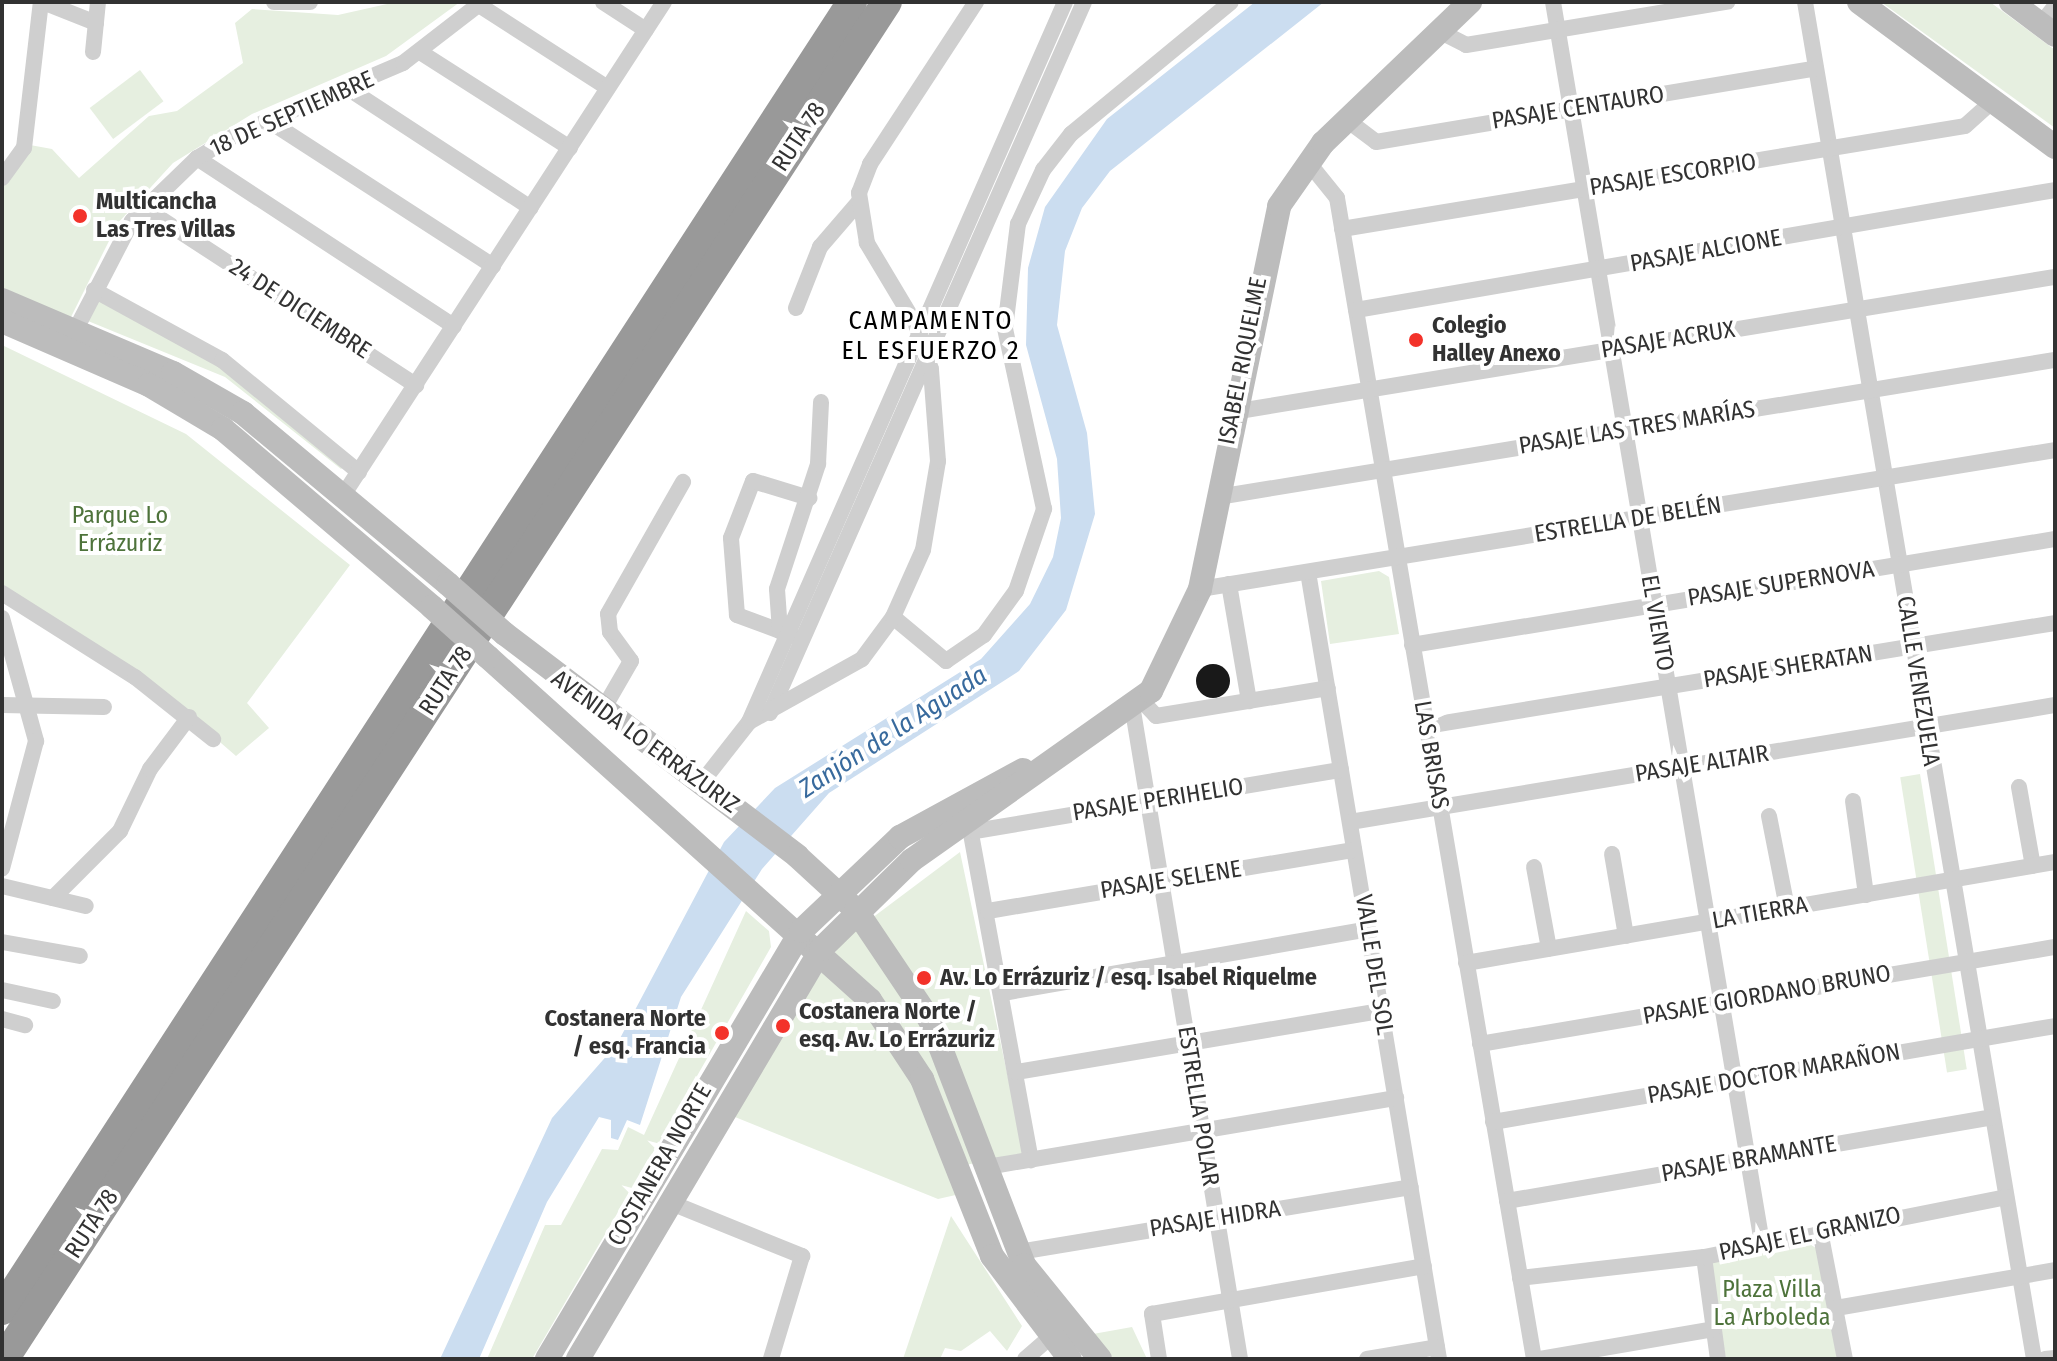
<!DOCTYPE html>
<html>
<head>
<meta charset="utf-8">
<style>
	body { margin:0 }
	#map { position:relative; width:2057px; height:1361px; overflow:hidden; background:#fff; font-family:"Fira Sans Condensed",sans-serif }
	div>[style] { position:absolute }
	[style*='--x'] { left:calc(var(--x)*1px); top:calc(var(--y)*1px); width:calc(var(--w)*1px); rotate:calc(var(--a)*1deg) }
	.green>* { inset:0; background:#e6efe0; transform-origin:0 0 }
	.water>* { inset:0; background:#cbddf0 }
	.building>* { inset:0; background:#191919 }
	.round { border-radius:50% }
	.street>* { height:16px; margin:-8px; padding:0 8px; transform-origin:8px; border-radius:8px; background:#cfcfcf }
	.secondary>* { height:24px; margin:-12px; padding:0 12px; transform-origin:12px; border-radius:12px; background:#bcbcbc }
	.highway>* { height:30px; margin:-15px; padding:0 15px; transform-origin:15px; border-radius:15px; background:#999 }
	.secondary-bridge>* { height:24px; margin:-12px; padding:0 12px; transform-origin:12px; border-radius:12px; background:#bcbcbc }
	.dots>* { width:22px; height:22px; translate:-50% -50%; box-sizing:border-box; border:4px solid #fff; border-radius:50% }
	span { translate:-50% -50%; white-space:nowrap; text-align:center; line-height:1.15; -webkit-text-stroke:8px #fff; paint-order:stroke }
	.street-label { font-size:24px; color:#323232 }
	.poi-label { font-size:24px; color:#323232; font-weight:700 }
	.left { translate:0 -50%; text-align:left }
	.right { translate:-100% -50%; text-align:right }
	.park-label { font-size:24px; color:#4e733b }
	.neighbourhood-label { font-size:26px; color:#000; letter-spacing:2px }
	.water-label { font-size:26px; color:#386a9d; font-style:italic }
	.frame { position:absolute; inset:0; border:4px solid #323232; pointer-events:none }
</style>
</head>
<body>
<div id="map">
	<div class="green">
		<div style="clip-path:polygon(396px 2px,460px 2px,386px 56px,252px 114px,173px 163px,118px 223px,71px 317px,2px 289px,2px 186px,30px 145px,52px 149px,79px 178px,149px 116px,177px 111px,243px 63px,235px 23px,252px 9px,338px 15px)"></div>
		<div style="clip-path:polygon(1881px 2px,1990px 2px,2055px 50px,2055px 128px)"></div>
		<div style="left:140px;top:70px;width:39px;height:63px;rotate:53deg"></div>
		<div style="clip-path:polygon(98px 298px,218px 361px,345px 466px,341px 469px,225px 377px,88px 321px)"></div>
		<div style="clip-path:polygon(2px 345px,186px 434px,350px 565px,247px 703px,269px 728px,236px 756px,161px 691px,2px 595px)"></div>
		<div style="clip-path:polygon(1379px 571px,1389px 577px,1399px 634px,1330px 644px,1321px 581px)"></div>
		<div style="left:1920px;top:774px;width:299px;height:20px;rotate:81deg"></div>
		<div style="clip-path:polygon(960px 852px,1024px 1153px,951px 1168px,960px 1194px,938px 1199px,735px 1117px,757px 1069px,844px 939px)"></div>
		<div style="clip-path:polygon(746px 911px,769px 931px,771px 947px,662px 1137px,532px 1359px,487px 1359px,545px 1225px,561px 1225px,602px 1149px,618px 1150px,628px 1127px,644px 1135px)"></div>
		<div style="clip-path:polygon(951px 1216px,1022px 1326px,1007px 1351px,990px 1331px,961px 1351px,945px 1348px,940px 1359px,903px 1359px)"></div>
		<div style="clip-path:polygon(1808px 1243px,1819px 1250px,1837px 1359px,1726px 1359px,1709px 1268px,1717px 1258px)"></div>
		<div style="clip-path:polygon(1132px 1327px,1147px 1359px,1114px 1359px,1093px 1334px)"></div>
	</div>
	<div class="water">
		<div style="clip-path:polygon(1255px 2px,1324px 2px,1110px 171px,1082px 208px,1065px 251px,1057px 325px,1087px 433px,1095px 514px,1066px 610px,1019px 671px,829px 793px,762px 869px,681px 997px,640px 1125px,627px 1120px,618px 1140px,611px 1138px,611px 1120px,599px 1117px,547px 1202px,479px 1359px,440px 1359px,552px 1118px,617px 1044px,724px 842px,775px 788px,981px 659px,1030px 604px,1053px 557px,1061px 518px,1057px 459px,1026px 345px,1028px 268px,1045px 207px,1107px 119px)"></div>
	</div>
	<div class="building">
		<div class="round" style="left:1196px;top:664px;width:34px;height:34px"></div>
	</div>
	<div class="street">
		<div style="--x:43;--y:2;--w:57;--a:21.6"></div>
		<div style="--x:274;--y:2;--w:36;--a:0"></div>
		<div style="--x:603;--y:2;--w:51;--a:33.1"></div>
		<div style="--x:1553;--y:2;--w:1258;--a:80.44"></div>
		<div style="--x:1805;--y:2;--w:1376;--a:80.42"></div>
		<div style="--x:479;--y:5;--w:153;--a:32.8"></div>
		<div style="--x:2041;--y:24;--w:23;--a:-52"></div>
		<div style="--x:1439;--y:31;--w:30;--a:27"></div>
		<div style="--x:1466;--y:45;--w:265;--a:-9.4"></div>
		<div style="--x:93;--y:52;--w:50;--a:-84.3"></div>
		<div style="--x:420;--y:52;--w:178;--a:32.6"></div>
		<div style="--x:349;--y:89;--w:217;--a:33.2"></div>
		<div style="--x:1347;--y:120;--w:36;--a:37"></div>
		<div style="--x:1376;--y:142;--w:446;--a:-9.5"></div>
		<div style="--x:269;--y:121;--w:267;--a:32.9"></div>
		<div style="--x:197;--y:158;--w:307;--a:33.2"></div>
		<div style="--x:1308;--y:162;--w:46;--a:51.1"></div>
		<div style="--x:1337;--y:198;--w:1178;--a:80.37"></div>
		<div style="--x:2;--y:178;--w:37;--a:-54"></div>
		<div style="--x:24;--y:148;--w:147;--a:-83.4"></div>
		<div style="--x:144;--y:208;--w:325;--a:33.1"></div>
		<div style="--x:1342;--y:229;--w:631;--a:-9.39"></div>
		<div style="--x:1965;--y:126;--w:38;--a:-42"></div>
		<div style="--x:94;--y:290;--w:146;--a:28.7"></div>
		<div style="--x:222;--y:360;--w:177;--a:39.3"></div>
		<div style="--x:796;--y:308;--w:66;--a:-68.5"></div>
		<div style="--x:820;--y:247;--w:58;--a:-49.2"></div>
		<div style="--x:1356;--y:310;--w:709;--a:-9.74"></div>
		<div style="--x:75;--y:331;--w:124;--a:-62.6"></div>
		<div style="--x:132;--y:221;--w:91;--a:-44.1"></div>
		<div style="--x:197;--y:158;--w:49;--a:-30.8"></div>
		<div style="--x:239;--y:133;--w:178;--a:-23.1"></div>
		<div style="--x:403;--y:63;--w:100;--a:-37.7"></div>
		<div style="--x:1233;--y:412;--w:833;--a:-9.33"></div>
		<div style="--x:344;--y:494;--w:587;--a:-56.96"></div>
		<div style="--x:1218;--y:497;--w:848;--a:-9.3"></div>
		<div style="--x:1308;--y:572;--w:798;--a:80.55"></div>
		<div style="--x:1229;--y:584;--w:119;--a:80.3"></div>
		<div style="--x:1200;--y:589;--w:866;--a:-9.23"></div>
		<div style="--x:2;--y:593;--w:157;--a:32.3"></div>
		<div style="--x:135;--y:677;--w:100;--a:38.5"></div>
		<div style="--x:893;--y:617;--w:69;--a:39.7"></div>
		<div style="--x:946;--y:661;--w:46;--a:-34.4"></div>
		<div style="--x:984;--y:635;--w:54;--a:-54"></div>
		<div style="--x:1016;--y:591;--w:87;--a:-71.1"></div>
		<div style="--x:1044;--y:509;--w:185;--a:-102.2"></div>
		<div style="--x:1005;--y:328;--w:105;--a:-82.9"></div>
		<div style="--x:1018;--y:224;--w:60;--a:-65.2"></div>
		<div style="--x:1043;--y:170;--w:46;--a:-52.1"></div>
		<div style="--x:1071;--y:134;--w:207;--a:-39.5"></div>
		<div style="--x:2;--y:618;--w:128;--a:74.5"></div>
		<div style="--x:36;--y:741;--w:132;--a:104.9"></div>
		<div style="--x:780;--y:631;--w:46;--a:-159.6"></div>
		<div style="--x:737;--y:615;--w:77;--a:-94.5"></div>
		<div style="--x:731;--y:538;--w:61;--a:-68.9"></div>
		<div style="--x:753;--y:481;--w:59;--a:16.9"></div>
		<div style="--x:793;--y:636;--w:14;--a:-159"></div>
		<div style="--x:780;--y:631;--w:42;--a:-94.1"></div>
		<div style="--x:777;--y:589;--w:132;--a:-71.8"></div>
		<div style="--x:818;--y:464;--w:62;--a:-87.2"></div>
		<div style="--x:1412;--y:645;--w:652;--a:-9.36"></div>
		<div style="--x:1143;--y:702;--w:19;--a:47"></div>
		<div style="--x:1156;--y:716;--w:174;--a:-9.2"></div>
		<div style="--x:2;--y:705;--w:102;--a:1.1"></div>
		<div style="--x:1133;--y:711;--w:657;--a:80.62"></div>
		<div style="--x:601;--y:713;--w:60;--a:-60"></div>
		<div style="--x:631;--y:661;--w:36;--a:-126"></div>
		<div style="--x:610;--y:632;--w:18;--a:-96"></div>
		<div style="--x:608;--y:614;--w:152;--a:-60.4"></div>
		<div style="--x:770;--y:713;--w:777;--a:-66.17"></div>
		<div style="--x:749;--y:722;--w:129;--a:-29.1"></div>
		<div style="--x:862;--y:659;--w:52;--a:-53.6"></div>
		<div style="--x:893;--y:617;--w:73;--a:-65.9"></div>
		<div style="--x:923;--y:550;--w:90;--a:-80.4"></div>
		<div style="--x:938;--y:461;--w:92;--a:-94.4"></div>
		<div style="--x:931;--y:369;--w:46;--a:-108.8"></div>
		<div style="--x:916;--y:325;--w:96;--a:-120.9"></div>
		<div style="--x:867;--y:243;--w:51;--a:-99.1"></div>
		<div style="--x:859;--y:193;--w:31;--a:-69"></div>
		<div style="--x:870;--y:164;--w:194;--a:-56.8"></div>
		<div style="--x:1426;--y:726;--w:637;--a:-9.3"></div>
		<div style="--x:702;--y:782;--w:76;--a:-51.9"></div>
		<div style="--x:749;--y:722;--w:786;--a:-66.3"></div>
		<div style="--x:2019;--y:787;--w:80;--a:80"></div>
		<div style="--x:1853;--y:801;--w:95;--a:82.1"></div>
		<div style="--x:1769;--y:816;--w:94;--a:78.9"></div>
		<div style="--x:1350;--y:822;--w:715;--a:-9.42"></div>
		<div style="--x:969;--y:823;--w:343;--a:79.6"></div>
		<div style="--x:975;--y:831;--w:371;--a:-9.5"></div>
		<div style="--x:1612;--y:854;--w:83;--a:80.3"></div>
		<div style="--x:1534;--y:867;--w:83;--a:79.6"></div>
		<div style="--x:2;--y:886;--w:86;--a:13.4"></div>
		<div style="--x:53;--y:898;--w:95;--a:-45"></div>
		<div style="--x:120;--y:831;--w:69;--a:-64.2"></div>
		<div style="--x:150;--y:769;--w:65;--a:-53.1"></div>
		<div style="--x:988;--y:911;--w:371;--a:-9.5"></div>
		<div style="--x:2;--y:942;--w:79;--a:10.2"></div>
		<div style="--x:1466;--y:963;--w:598;--a:-9.73"></div>
		<div style="--x:2;--y:990;--w:52;--a:12.2"></div>
		<div style="--x:1003;--y:993;--w:371;--a:-9.9"></div>
		<div style="--x:2;--y:1019;--w:24;--a:15"></div>
		<div style="--x:1480;--y:1044;--w:583;--a:-9.58"></div>
		<div style="--x:1016;--y:1072;--w:370;--a:-9.5"></div>
		<div style="--x:1493;--y:1122;--w:570;--a:-9.69"></div>
		<div style="--x:987;--y:1167;--w:415;--a:-9.6"></div>
		<div style="--x:1507;--y:1201;--w:492;--a:-9.8"></div>
		<div style="--x:669;--y:1202;--w:144;--a:22.1"></div>
		<div style="--x:802;--y:1256;--w:108;--a:106.8"></div>
		<div style="--x:1821;--y:1236;--w:125;--a:79"></div>
		<div style="--x:1019;--y:1252;--w:397;--a:-9.4"></div>
		<div style="--x:1704;--y:1257;--w:103;--a:82.2"></div>
		<div style="--x:1520;--y:1278;--w:185;--a:-6.5"></div>
		<div style="--x:1704;--y:1257;--w:308;--a:-11.2"></div>
		<div style="--x:1836;--y:1308;--w:222;--a:-9.8"></div>
		<div style="--x:1025;--y:1359;--w:32;--a:-41"></div>
		<div style="--x:1159;--y:1359;--w:46;--a:-98.8"></div>
		<div style="--x:1152;--y:1314;--w:276;--a:-10"></div>
		<div style="--x:1367;--y:1359;--w:71;--a:-9.7"></div>
		<div style="--x:1540;--y:1359;--w:176;--a:-9.8"></div>
		<div style="--x:2045;--y:1359;--w:10;--a:-6"></div>
	</div>
	<div class="secondary">
		<div style="--x:1859;--y:2;--w:244;--a:36.5"></div>
		<div style="--x:2011;--y:2;--w:55;--a:36.9"></div>
		<div style="--x:2;--y:300;--w:186;--a:23.1"></div>
		<div style="--x:173;--y:373;--w:81;--a:29.7"></div>
		<div style="--x:243;--y:413;--w:267;--a:39.8"></div>
		<div style="--x:2;--y:321;--w:160;--a:23.5"></div>
		<div style="--x:149;--y:385;--w:86;--a:30.7"></div>
		<div style="--x:223;--y:429;--w:275;--a:40.4"></div>
		<div style="--x:505;--y:634;--w:367;--a:37.2"></div>
		<div style="--x:797;--y:856;--w:80;--a:42.5"></div>
		<div style="--x:856;--y:910;--w:133;--a:56.1"></div>
		<div style="--x:930;--y:1020;--w:262;--a:69"></div>
		<div style="--x:1024;--y:1265;--w:121;--a:51"></div>
		<div style="--x:488;--y:657;--w:513;--a:41.92"></div>
		<div style="--x:870;--y:1000;--w:95;--a:56.6"></div>
		<div style="--x:922;--y:1079;--w:190;--a:68.4"></div>
		<div style="--x:992;--y:1256;--w:129;--a:52.9"></div>
		<div style="--x:547;--y:1359;--w:498;--a:-59.3"></div>
		<div style="--x:801;--y:931;--w:137;--a:-43.5"></div>
		<div style="--x:900;--y:837;--w:140;--a:-28.6"></div>
		<div style="--x:578;--y:1359;--w:477;--a:-59.3"></div>
		<div style="--x:821;--y:949;--w:127;--a:-44.4"></div>
		<div style="--x:912;--y:860;--w:293;--a:-35.3"></div>
		<div style="--x:1151;--y:691;--w:113;--a:-64.3"></div>
		<div style="--x:1200;--y:589;--w:391;--a:-78.3"></div>
		<div style="--x:1279;--y:206;--w:77;--a:-55.1"></div>
		<div style="--x:1323;--y:143;--w:204;--a:-43.8"></div>
	</div>
	<div class="highway">
		<div style="--x:2;--y:1310;--w:1560;--a:-56.98"></div>
		<div style="--x:4;--y:1359;--w:1619;--a:-56.95"></div>
	</div>
	<div class="secondary-bridge">
		<div style="--x:448;--y:584;--w:76;--a:41.3"></div>
		<div style="--x:432;--y:607;--w:75;--a:41.8"></div>
	</div>
	<div class="dots">
		<div style="left:80px;top:216px;background:#f3322a"></div>
		<div style="left:1416px;top:340px;background:#f3322a"></div>
		<div style="left:924px;top:978px;background:#f3322a"></div>
		<div style="left:783px;top:1026px;background:#f3322a"></div>
		<div style="left:722px;top:1033px;background:#f3322a"></div>
	</div>
	<div class="street-label">
		<span style="left:1578px;top:108px;rotate:-9deg">PASAJE CENTAURO</span>
		<span style="left:292px;top:114px;rotate:-24deg">18 DE SEPTIEMBRE</span>
		<span style="left:799px;top:137px;rotate:-57deg">RUTA 78</span>
		<span style="left:1673px;top:175px;rotate:-9deg">PASAJE ESCORPIO</span>
		<span style="left:1706px;top:251px;rotate:-10deg">PASAJE ALCIONE</span>
		<span style="left:300px;top:309px;rotate:33deg">24 DE DICIEMBRE</span>
		<span style="left:1668px;top:340px;rotate:-9deg">PASAJE ACRUX</span>
		<span style="left:1243px;top:361px;rotate:-79deg">ISABEL RIQUELME</span>
		<span style="left:1637px;top:428px;rotate:-9deg">PASAJE LAS TRES MARÍAS</span>
		<span style="left:1628px;top:520px;rotate:-9deg">ESTRELLA DE BELÉN</span>
		<span style="left:1781px;top:584px;rotate:-9deg">PASAJE SUPERNOVA</span>
		<span style="left:1657px;top:623px;rotate:80deg">EL VIENTO</span>
		<span style="left:1788px;top:667px;rotate:-9deg">PASAJE SHERATAN</span>
		<span style="left:446px;top:681px;rotate:-57deg">RUTA 78</span>
		<span style="left:1918px;top:681px;rotate:81deg">CALLE VENEZUELA</span>
		<span style="left:645px;top:742px;rotate:36deg">AVENIDA LO ERRÁZURIZ</span>
		<span style="left:1431px;top:755px;rotate:80deg">LAS BRISAS</span>
		<span style="left:1702px;top:764px;rotate:-9deg">PASAJE ALTAIR</span>
		<span style="left:1158px;top:800px;rotate:-9deg">PASAJE PERIHELIO</span>
		<span style="left:1171px;top:880px;rotate:-9deg">PASAJE SELENE</span>
		<span style="left:1760px;top:913px;rotate:-10deg">LA TIERRA</span>
		<span style="left:1374px;top:965px;rotate:81deg">VALLE DEL SOL</span>
		<span style="left:1767px;top:995px;rotate:-10deg">PASAJE GIORDANO BRUNO</span>
		<span style="left:1774px;top:1074px;rotate:-10deg">PASAJE DOCTOR MARAÑON</span>
		<span style="left:1198px;top:1106px;rotate:81deg">ESTRELLA POLAR</span>
		<span style="left:1749px;top:1159px;rotate:-10deg">PASAJE BRAMANTE</span>
		<span style="left:660px;top:1165px;rotate:-60deg">COSTANERA NORTE</span>
		<span style="left:1215px;top:1219px;rotate:-9deg">PASAJE HIDRA</span>
		<span style="left:92px;top:1224px;rotate:-57deg">RUTA 78</span>
		<span style="left:1810px;top:1234px;rotate:-12deg">PASAJE EL GRANIZO</span>
	</div>
	<div class="poi-label">
		<span class="left" style="left:96px;top:216px">Multicancha<br>Las Tres Villas</span>
		<span class="left" style="left:1432px;top:340px">Colegio<br>Halley Anexo</span>
		<span class="left" style="left:940px;top:978px">Av. Lo Errázuriz / esq. Isabel Riquelme</span>
		<span class="left" style="left:799px;top:1026px">Costanera Norte /<br>esq. Av. Lo Errázuriz</span>
		<span class="right" style="left:706px;top:1033px">Costanera Norte<br>/ esq. Francia</span>
	</div>
	<div class="park-label">
		<span style="left:120px;top:530px">Parque Lo<br>Errázuriz</span>
		<span style="left:1772px;top:1304px">Plaza Villa<br>La Arboleda</span>
	</div>
	<div class="neighbourhood-label">
		<span style="left:931px;top:336px">CAMPAMENTO<br>EL ESFUERZO 2</span>
	</div>
	<div class="water-label">
		<span style="left:893px;top:732px;rotate:-33deg">Zanjón de la Aguada</span>
	</div>
	<div class="frame"></div>
</div>
</body>
</html>
